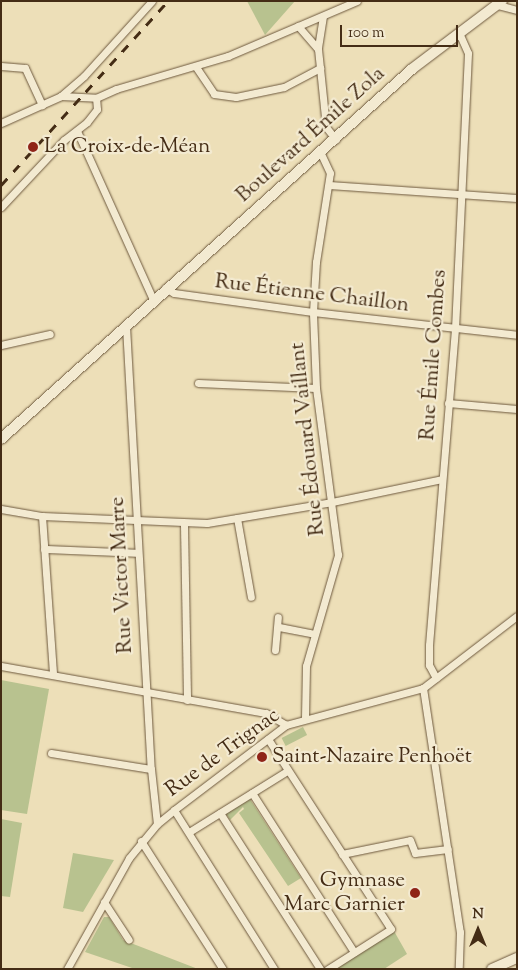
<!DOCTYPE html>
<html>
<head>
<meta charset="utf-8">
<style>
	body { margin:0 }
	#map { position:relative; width:518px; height:970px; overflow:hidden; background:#eddfb8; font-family:"Sorts Mill Goudy",serif }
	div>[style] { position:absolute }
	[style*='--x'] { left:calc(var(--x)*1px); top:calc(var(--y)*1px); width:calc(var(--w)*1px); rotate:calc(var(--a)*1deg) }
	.green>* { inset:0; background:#b8c28f; transform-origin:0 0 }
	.roads { filter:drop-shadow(0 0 1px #6e593e) drop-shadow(0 0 1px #6e593e) }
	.minor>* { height:7px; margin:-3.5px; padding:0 3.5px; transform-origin:3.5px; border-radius:3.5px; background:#f3ead1 }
	.secondary>* { height:10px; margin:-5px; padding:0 5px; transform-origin:5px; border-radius:5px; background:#f3ead1 }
	.rail>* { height:2.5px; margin-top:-1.25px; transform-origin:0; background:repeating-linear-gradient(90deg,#442c15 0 9px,transparent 0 18px) }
	.dots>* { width:14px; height:14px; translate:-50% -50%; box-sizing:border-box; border:2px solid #f3ead1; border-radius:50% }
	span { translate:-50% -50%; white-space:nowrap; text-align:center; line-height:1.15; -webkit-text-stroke:4.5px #f3ead1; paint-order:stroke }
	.street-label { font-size:21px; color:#442c15 }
	.poi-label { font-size:21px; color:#442c15 }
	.left { translate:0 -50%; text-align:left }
	.right { translate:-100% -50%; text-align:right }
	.frame { position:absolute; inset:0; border:2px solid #442c15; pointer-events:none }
	.north { position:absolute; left:453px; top:905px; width:50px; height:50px; -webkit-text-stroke:4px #f3ead1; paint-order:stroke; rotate:0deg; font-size:14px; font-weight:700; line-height:20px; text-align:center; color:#442c15 }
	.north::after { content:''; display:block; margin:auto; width:18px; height:22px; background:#442c15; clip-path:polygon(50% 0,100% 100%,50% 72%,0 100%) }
	.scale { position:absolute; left:340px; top:25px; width:118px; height:22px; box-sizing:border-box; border:2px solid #442c15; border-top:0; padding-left:6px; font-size:15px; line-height:18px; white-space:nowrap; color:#442c15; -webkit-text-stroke:4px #f3ead1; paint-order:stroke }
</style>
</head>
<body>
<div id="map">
	<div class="green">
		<div style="clip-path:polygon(247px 1px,295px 1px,265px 35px)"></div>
		<div style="clip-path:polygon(1px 680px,49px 689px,27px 814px,1px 810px)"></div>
		<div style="left:303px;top:727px;width:9px;height:24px;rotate:63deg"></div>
		<div style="clip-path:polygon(250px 799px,301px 878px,288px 886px,239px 813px,244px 809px,243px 807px,230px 820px,226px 814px)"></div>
		<div style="clip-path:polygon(1px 819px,22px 823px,10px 897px,1px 896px)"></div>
		<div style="clip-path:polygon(73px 853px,114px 860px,83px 912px,63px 908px)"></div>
		<div style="clip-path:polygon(104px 917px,109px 917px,123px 940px,198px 969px,135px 969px,85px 952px)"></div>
		<div style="clip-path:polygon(394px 931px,407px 954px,384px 969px,334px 969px)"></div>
	</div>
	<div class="roads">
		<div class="minor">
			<div style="--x:498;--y:5;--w:20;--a:15"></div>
			<div style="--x:323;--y:16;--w:33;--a:99"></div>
			<div style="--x:318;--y:49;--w:19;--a:84"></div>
			<div style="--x:320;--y:68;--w:59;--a:84.2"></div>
			<div style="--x:326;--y:127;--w:16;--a:52"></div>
			<div style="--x:298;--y:26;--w:30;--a:49"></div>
			<div style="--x:1;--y:66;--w:24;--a:5"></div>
			<div style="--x:25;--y:68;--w:41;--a:65.3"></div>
			<div style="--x:196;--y:67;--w:32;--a:56"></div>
			<div style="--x:214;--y:94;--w:22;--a:8"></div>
			<div style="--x:236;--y:97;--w:49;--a:-11.8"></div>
			<div style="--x:284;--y:87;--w:41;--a:-27.8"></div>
			<div style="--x:61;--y:96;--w:35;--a:3"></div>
			<div style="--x:96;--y:98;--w:22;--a:-24"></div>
			<div style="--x:116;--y:89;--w:117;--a:-16.4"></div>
			<div style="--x:228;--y:56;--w:140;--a:-23.1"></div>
			<div style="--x:1;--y:123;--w:66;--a:-24.2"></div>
			<div style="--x:61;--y:96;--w:30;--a:-41"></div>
			<div style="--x:84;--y:76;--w:101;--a:-47.8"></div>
			<div style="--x:77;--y:131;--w:184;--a:65.7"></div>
			<div style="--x:329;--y:185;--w:188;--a:4"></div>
			<div style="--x:1;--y:207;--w:92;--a:-46.8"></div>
			<div style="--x:64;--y:140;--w:29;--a:-38"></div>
			<div style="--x:87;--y:122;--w:16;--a:-52"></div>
			<div style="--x:97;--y:109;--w:11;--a:-95"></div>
			<div style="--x:165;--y:288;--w:10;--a:29"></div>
			<div style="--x:174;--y:293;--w:140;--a:7.8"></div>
			<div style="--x:313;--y:312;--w:205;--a:6.4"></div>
			<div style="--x:126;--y:326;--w:444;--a:86.8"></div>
			<div style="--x:151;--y:769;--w:55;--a:83.8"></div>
			<div style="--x:1;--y:345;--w:50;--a:-12.7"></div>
			<div style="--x:198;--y:383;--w:118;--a:2.4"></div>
			<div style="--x:448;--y:403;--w:69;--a:5"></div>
			<div style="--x:1;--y:509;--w:42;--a:9.7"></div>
			<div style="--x:42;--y:516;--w:165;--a:2.4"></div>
			<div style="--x:207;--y:523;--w:127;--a:-9.5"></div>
			<div style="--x:332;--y:502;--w:112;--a:-11.8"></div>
			<div style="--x:42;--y:516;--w:159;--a:86"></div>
			<div style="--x:237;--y:518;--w:80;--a:80"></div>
			<div style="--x:184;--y:525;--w:175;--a:89"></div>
			<div style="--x:44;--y:549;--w:94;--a:2.4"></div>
			<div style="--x:279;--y:627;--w:36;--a:11"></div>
			<div style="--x:275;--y:650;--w:33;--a:-85"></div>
			<div style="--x:1;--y:666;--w:269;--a:10.1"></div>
			<div style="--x:266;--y:713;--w:23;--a:31"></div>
			<div style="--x:436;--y:678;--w:15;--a:-118"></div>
			<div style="--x:429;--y:665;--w:20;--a:-90"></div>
			<div style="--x:429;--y:645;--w:317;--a:-85.3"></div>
			<div style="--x:455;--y:329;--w:276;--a:-87.3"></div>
			<div style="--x:468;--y:53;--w:20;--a:-114"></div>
			<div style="--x:423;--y:688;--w:247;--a:81.4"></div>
			<div style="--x:460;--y:932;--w:37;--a:92"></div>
			<div style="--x:305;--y:718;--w:52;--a:-88.9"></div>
			<div style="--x:306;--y:666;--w:116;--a:-73.9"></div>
			<div style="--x:338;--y:555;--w:168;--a:-97.5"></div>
			<div style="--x:316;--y:388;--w:76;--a:-92.3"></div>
			<div style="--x:313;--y:312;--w:50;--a:-86.6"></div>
			<div style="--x:316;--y:262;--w:90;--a:-81.1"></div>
			<div style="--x:330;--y:173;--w:21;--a:-115"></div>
			<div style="--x:268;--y:739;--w:226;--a:57.1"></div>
			<div style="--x:391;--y:929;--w:75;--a:147.6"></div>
			<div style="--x:51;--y:753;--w:101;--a:9.1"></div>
			<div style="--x:252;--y:793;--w:189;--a:57.3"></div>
			<div style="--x:174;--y:810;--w:188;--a:57.8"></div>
			<div style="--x:220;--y:813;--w:185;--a:57.3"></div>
			<div style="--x:189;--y:832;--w:115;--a:-31.9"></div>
			<div style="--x:141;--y:841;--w:152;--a:57.4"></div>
			<div style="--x:342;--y:854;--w:69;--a:-11.6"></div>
			<div style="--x:410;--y:840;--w:14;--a:69"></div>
			<div style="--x:415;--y:853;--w:33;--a:-7"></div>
			<div style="--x:104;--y:902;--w:45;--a:56.7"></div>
			<div style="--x:67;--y:969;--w:127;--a:-60.8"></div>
			<div style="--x:129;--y:858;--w:44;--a:-50.5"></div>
			<div style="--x:157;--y:824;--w:22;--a:-39"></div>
			<div style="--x:174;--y:810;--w:141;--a:-37.2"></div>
			<div style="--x:286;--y:725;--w:142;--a:-15.1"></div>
			<div style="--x:423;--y:688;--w:118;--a:-37.5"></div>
		</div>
		<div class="secondary">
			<div style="--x:1;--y:439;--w:553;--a:-41.99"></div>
			<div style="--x:412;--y:69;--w:113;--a:-37.1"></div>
			<div style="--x:492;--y:969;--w:27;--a:-24"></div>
		</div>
	</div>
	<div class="rail">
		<div style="--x:1;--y:185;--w:248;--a:-47.8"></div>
	</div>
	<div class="dots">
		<div style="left:33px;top:147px;background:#8f2418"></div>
		<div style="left:262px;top:757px;background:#8f2418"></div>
		<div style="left:415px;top:893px;background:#8f2418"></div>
	</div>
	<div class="street-label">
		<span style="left:311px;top:135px;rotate:-42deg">Boulevard Émile Zola</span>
		<span style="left:312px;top:294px;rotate:7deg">Rue Étienne Chaillon</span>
		<span style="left:434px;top:355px;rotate:-86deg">Rue Émile Combes</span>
		<span style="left:308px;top:439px;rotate:-96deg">Rue Édouard Vaillant</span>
		<span style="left:122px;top:575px;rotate:-93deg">Rue Victor Marre</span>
		<span style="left:223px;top:753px;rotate:-36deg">Rue de Trignac</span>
	</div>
	<div class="poi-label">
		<span class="left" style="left:44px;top:147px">La Croix-de-Méan</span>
		<span class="left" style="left:272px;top:757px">Saint-Nazaire Penhoët</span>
		<span class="right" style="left:405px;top:893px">Gymnase<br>Marc Garnier</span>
	</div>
	<div class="frame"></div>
	<div class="north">N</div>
	<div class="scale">100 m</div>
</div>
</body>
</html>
